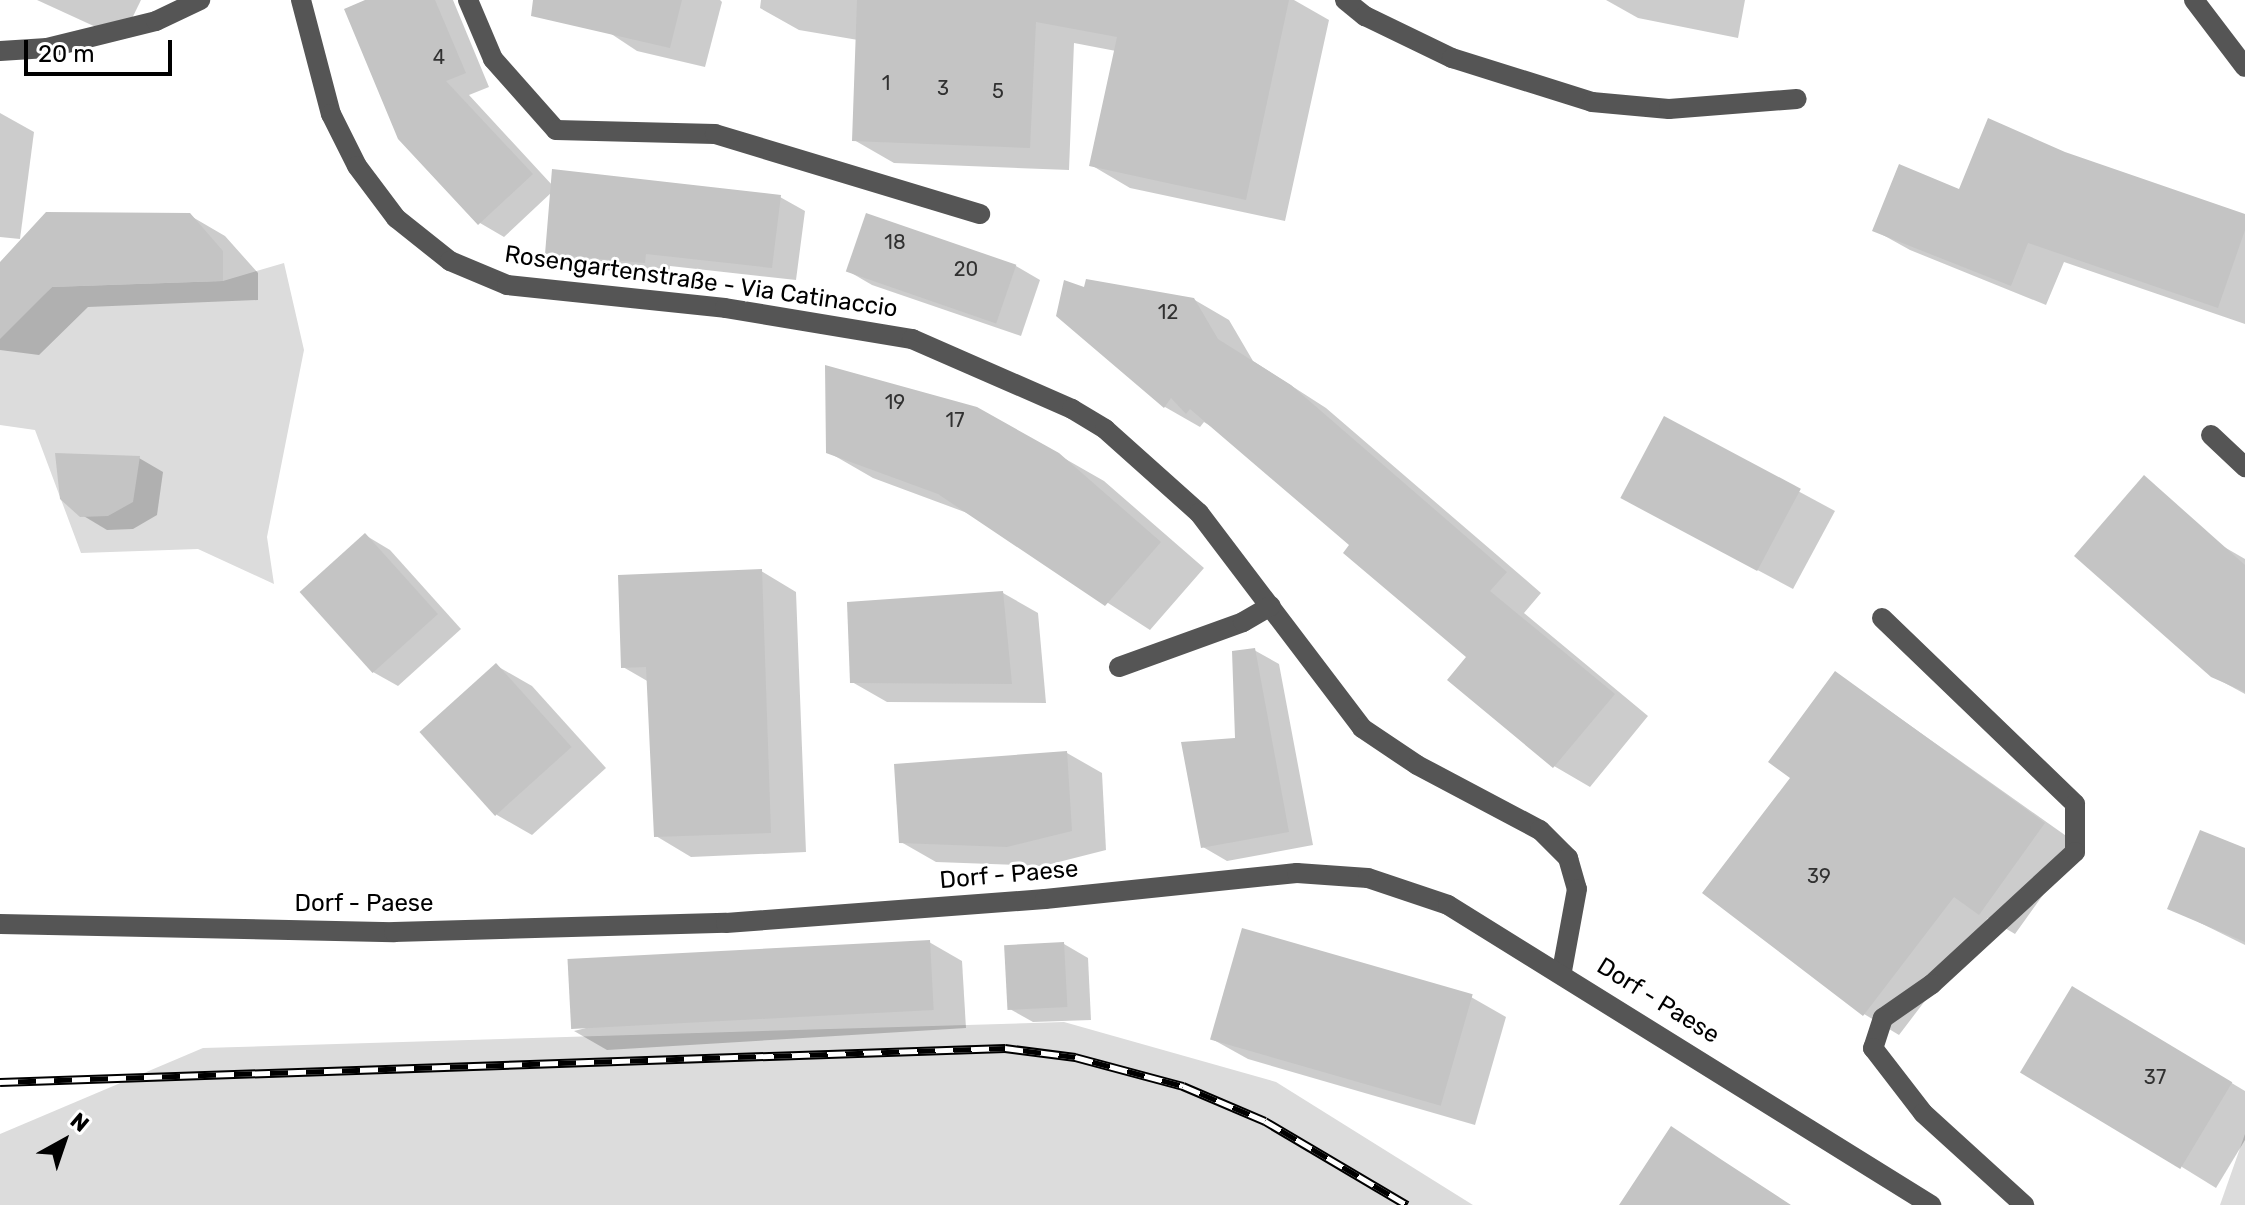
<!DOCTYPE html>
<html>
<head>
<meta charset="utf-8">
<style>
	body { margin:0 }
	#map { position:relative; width:2245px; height:1205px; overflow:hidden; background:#fff; font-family:Rubik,sans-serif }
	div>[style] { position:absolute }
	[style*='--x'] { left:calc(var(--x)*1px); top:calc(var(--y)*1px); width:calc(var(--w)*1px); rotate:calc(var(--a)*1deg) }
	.green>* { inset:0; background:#dcdcdc }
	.shadow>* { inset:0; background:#0003 }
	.building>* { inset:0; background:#c4c4c4; transform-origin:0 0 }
	.minor>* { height:20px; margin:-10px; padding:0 10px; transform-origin:10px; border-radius:10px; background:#555 }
	.rail>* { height:9px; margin-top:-4.5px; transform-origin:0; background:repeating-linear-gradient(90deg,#fff 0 18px,#000 0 36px); box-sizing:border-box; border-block:2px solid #000 }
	span { translate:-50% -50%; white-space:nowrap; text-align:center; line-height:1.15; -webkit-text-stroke:6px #fff; paint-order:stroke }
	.number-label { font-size:20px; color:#313131 }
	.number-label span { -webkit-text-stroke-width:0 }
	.street-label { font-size:24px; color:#000 }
	.north { position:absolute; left:24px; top:1101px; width:80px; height:80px; -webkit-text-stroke:6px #fff; paint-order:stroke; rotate:40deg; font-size:22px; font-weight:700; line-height:32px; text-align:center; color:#000 }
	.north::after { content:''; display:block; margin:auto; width:28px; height:36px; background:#000; clip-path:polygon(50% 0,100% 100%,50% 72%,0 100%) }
	.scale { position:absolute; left:24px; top:40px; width:148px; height:36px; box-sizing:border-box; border:4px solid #000; border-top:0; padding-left:10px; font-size:24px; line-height:28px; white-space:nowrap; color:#000; -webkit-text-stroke:6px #fff; paint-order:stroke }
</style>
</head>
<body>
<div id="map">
	<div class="green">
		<div style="clip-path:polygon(284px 263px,304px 350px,267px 537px,274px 584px,198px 549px,81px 553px,35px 430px,0 425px,0 335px,52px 287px,223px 281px)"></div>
		<div style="clip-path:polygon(1064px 1022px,1276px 1082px,1473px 1205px,0 1205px,0 1134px,203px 1048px)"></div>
		<div style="clip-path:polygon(2245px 1134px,2245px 1205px,2220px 1205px)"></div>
	</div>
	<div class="shadow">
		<div style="clip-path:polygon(37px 0,141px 0,122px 39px)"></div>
		<div style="clip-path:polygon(370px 0,453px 0,489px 87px,469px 95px,553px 186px,780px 197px,805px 211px,796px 280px,670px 266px,669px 276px,571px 267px,547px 253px,552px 192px,504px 237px,480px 223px)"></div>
		<div style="clip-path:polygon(560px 0,720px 0,722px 2px,705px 67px,637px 51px)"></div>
		<div style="clip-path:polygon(761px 0,1294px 0,1329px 20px,1285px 221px,1130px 188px,1091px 165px,1116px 51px,1074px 43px,1069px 170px,894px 163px,854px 140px,858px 40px,799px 30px,760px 8px)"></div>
		<div style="clip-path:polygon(1606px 0,1745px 0,1738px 38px,1638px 18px)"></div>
		<div style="clip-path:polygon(0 113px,34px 132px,20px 239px,0 237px)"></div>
		<div style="clip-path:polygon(2064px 154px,2245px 217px,2245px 324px,2064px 262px,2046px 305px,1910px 250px,1874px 230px)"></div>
		<div style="clip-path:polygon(189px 215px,225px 236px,258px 273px,258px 300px,88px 307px,39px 355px,0 350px,0 265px)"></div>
		<div style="clip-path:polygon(1016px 266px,1040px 280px,1021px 336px,872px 285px,848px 271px)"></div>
		<div style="clip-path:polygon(1085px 290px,1193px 299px,1229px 320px,1253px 361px,1326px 408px,1541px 593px,1524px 613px,1648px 716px,1590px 787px,1554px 766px,1450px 680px,1469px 656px,1352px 544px,1217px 430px,1204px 422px,1200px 427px,1165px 407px,1058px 316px)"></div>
		<div style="clip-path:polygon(976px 408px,1104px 481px,1204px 568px,1150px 630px,970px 514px,873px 478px,828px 452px)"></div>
		<div style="clip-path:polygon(1665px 419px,1835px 511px,1793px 589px,1658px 517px)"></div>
		<div style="clip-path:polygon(139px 458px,163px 472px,157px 515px,133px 529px,107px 530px,82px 515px)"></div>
		<div style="clip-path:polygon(365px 535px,390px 550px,461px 629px,398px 686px,373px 672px)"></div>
		<div style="clip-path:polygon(2219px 544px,2245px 559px,2245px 694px,2212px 676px)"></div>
		<div style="clip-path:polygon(761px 571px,796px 592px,806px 852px,691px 857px,656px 836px,649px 682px,623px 667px)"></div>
		<div style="clip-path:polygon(1003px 593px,1038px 613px,1046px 703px,887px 702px,852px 682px)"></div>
		<div style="clip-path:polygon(1254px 650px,1279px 664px,1313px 845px,1227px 861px,1203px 847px,1237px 740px)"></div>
		<div style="clip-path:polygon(497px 666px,532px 686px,606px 768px,532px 835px,497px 815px)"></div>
		<div style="clip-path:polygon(1836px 673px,2079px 845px,2015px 934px,1988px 918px,1899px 1035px,1864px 1014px,1793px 777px)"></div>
		<div style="clip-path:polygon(1067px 753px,1102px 773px,1106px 850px,1043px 866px,936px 862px,901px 842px)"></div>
		<div style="clip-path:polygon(2245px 850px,2245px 945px,2170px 908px)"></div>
		<div style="clip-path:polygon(929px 942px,962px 961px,966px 1028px,607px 1050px,574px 1031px)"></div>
		<div style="clip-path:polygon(1064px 944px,1088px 958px,1091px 1020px,1033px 1022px,1008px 1008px)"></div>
		<div style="clip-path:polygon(1471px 997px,1506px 1017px,1475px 1125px,1248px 1059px,1212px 1039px)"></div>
		<div style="clip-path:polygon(2108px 1009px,2245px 1091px,2245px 1140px,2216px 1188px,2182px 1167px)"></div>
	</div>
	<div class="building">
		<div style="clip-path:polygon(365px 0,435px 0,466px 73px,446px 81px,533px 174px,478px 225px,398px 139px,344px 9px)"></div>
		<div style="clip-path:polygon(533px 0,682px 0,670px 48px,531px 16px)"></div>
		<div style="clip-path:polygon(857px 0,1289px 0,1246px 200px,1089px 166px,1117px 37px,1036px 22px,1030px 148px,852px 141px)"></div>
		<div style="clip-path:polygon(1988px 118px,2065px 152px,2245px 214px,2245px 230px,2218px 308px,2028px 243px,2011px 286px,1872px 231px,1899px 164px,1959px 189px)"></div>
		<div style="clip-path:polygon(552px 169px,781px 195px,772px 268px,646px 254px,645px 263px,545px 254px)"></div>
		<div style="clip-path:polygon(46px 212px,190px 213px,223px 251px,223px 281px,52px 287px,0 339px,0 262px)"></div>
		<div style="left:866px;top:213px;width:159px;height:62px;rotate:19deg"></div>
		<div style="clip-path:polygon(1086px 279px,1194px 298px,1218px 339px,1291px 385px,1507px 572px,1490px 591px,1615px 694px,1553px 768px,1447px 680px,1466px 657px,1343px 553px,1349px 545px,1190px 409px,1186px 414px,1171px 398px,1164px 408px,1056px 316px,1064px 280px,1084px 287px)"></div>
		<div style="clip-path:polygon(825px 365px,977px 407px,1059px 453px,1161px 542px,1105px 606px,938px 494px,826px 453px)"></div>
		<div style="left:1664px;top:416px;width:155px;height:93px;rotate:28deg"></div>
		<div style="clip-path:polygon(55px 453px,140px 456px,133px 502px,108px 516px,80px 517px,60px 499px)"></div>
		<div style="clip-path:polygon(2144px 475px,2245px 565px,2245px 692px,2211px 677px,2074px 556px)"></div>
		<div style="left:365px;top:533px;width:109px;height:88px;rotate:48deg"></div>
		<div style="clip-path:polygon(762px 569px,771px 833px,654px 837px,646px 667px,621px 668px,618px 575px)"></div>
		<div style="clip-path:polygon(1003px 591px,1012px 684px,850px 683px,847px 602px)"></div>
		<div style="clip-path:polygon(1255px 648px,1289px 832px,1201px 848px,1181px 742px,1235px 738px,1232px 651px)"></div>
		<div style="left:496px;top:663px;width:113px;height:103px;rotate:48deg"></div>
		<div style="clip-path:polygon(1835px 671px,2045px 823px,1979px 915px,1954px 897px,1863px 1016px,1702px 893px,1790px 778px,1768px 762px)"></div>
		<div style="clip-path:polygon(1067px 751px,1072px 831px,1007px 847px,899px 843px,894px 764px)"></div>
		<div style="clip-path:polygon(2200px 830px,2245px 848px,2245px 942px,2167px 909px)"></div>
		<div style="left:1242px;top:928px;width:240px;height:116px;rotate:16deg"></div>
		<div style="left:930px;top:940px;width:70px;height:363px;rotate:87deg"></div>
		<div style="left:1064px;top:942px;width:65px;height:60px;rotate:87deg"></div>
		<div style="left:2072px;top:986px;width:187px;height:101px;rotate:31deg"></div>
		<div style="clip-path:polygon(1671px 1126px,1722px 1160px,1791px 1205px,1619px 1205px)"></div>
	</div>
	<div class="minor">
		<div style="--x:301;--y:0;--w:118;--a:75.3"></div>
		<div style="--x:331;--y:114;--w:58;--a:63.4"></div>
		<div style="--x:357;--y:166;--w:65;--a:53.1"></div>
		<div style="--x:396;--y:218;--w:69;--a:38.5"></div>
		<div style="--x:450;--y:261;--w:62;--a:22.8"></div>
		<div style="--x:507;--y:285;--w:219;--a:6"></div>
		<div style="--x:725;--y:308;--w:190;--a:9.4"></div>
		<div style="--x:912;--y:339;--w:175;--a:23.6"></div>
		<div style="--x:1072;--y:409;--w:39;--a:31"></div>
		<div style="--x:1105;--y:429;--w:126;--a:41.8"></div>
		<div style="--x:1199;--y:513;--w:270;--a:52.8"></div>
		<div style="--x:1362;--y:728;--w:66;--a:33.9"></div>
		<div style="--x:1417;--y:765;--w:139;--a:27.9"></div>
		<div style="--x:1540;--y:830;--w:40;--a:45"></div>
		<div style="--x:1568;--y:858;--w:32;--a:74"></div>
		<div style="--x:1577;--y:889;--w:83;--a:100.4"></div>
		<div style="--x:468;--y:0;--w:64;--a:67"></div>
		<div style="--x:493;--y:59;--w:95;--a:48.4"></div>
		<div style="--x:556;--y:130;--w:159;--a:1.4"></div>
		<div style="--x:715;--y:134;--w:277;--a:16.8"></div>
		<div style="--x:1345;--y:0;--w:26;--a:39"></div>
		<div style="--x:1365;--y:16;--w:97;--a:25.8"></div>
		<div style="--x:1452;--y:58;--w:147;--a:17.4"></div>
		<div style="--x:1592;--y:102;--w:77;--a:5.2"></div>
		<div style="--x:1669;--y:109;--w:128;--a:-4.5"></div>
		<div style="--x:2194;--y:0;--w:84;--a:52.7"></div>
		<div style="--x:0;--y:51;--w:47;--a:-3.7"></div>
		<div style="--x:47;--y:48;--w:112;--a:-13.9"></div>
		<div style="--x:156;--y:21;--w:49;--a:-25.5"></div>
		<div style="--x:2211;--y:435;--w:47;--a:43.3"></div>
		<div style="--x:1882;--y:618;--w:268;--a:43.9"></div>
		<div style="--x:2075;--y:804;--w:48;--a:90"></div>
		<div style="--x:2075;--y:852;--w:195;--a:137.3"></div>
		<div style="--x:1932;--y:984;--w:60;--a:145.2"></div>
		<div style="--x:1883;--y:1018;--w:32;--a:108"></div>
		<div style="--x:1873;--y:1048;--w:82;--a:52.4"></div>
		<div style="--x:1923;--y:1113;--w:137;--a:42.3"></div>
		<div style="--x:1119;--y:667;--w:132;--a:-19.9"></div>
		<div style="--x:1243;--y:622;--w:32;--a:-30"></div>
		<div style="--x:0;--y:924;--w:394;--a:1.2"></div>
		<div style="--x:394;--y:932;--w:332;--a:-1.6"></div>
		<div style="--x:726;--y:923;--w:320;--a:-4.3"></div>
		<div style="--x:1045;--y:899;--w:253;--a:-5.9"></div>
		<div style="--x:1297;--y:873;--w:71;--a:4"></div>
		<div style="--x:1368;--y:878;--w:84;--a:18.6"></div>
		<div style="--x:1448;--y:905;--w:569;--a:31.85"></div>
	</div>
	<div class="rail">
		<div style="--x:0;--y:1082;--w:1006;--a:-1.94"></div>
		<div style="--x:1005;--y:1048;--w:71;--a:7.3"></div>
		<div style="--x:1075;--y:1057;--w:112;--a:15"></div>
		<div style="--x:1183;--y:1086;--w:89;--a:23.1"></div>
		<div style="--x:1265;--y:1121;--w:165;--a:30.6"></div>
	</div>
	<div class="number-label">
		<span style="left:439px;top:57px">4</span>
		<span style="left:886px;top:83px">1</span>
		<span style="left:943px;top:88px">3</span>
		<span style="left:998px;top:91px">5</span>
		<span style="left:895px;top:242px">18</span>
		<span style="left:966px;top:269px">20</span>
		<span style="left:1168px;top:312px">12</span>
		<span style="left:895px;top:402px">19</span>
		<span style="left:955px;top:420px">17</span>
		<span style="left:1819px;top:876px">39</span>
		<span style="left:2155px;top:1077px">37</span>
	</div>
	<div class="street-label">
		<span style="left:701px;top:282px;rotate:8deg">Rosengartenstraße - Via Catinaccio</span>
		<span style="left:1009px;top:875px;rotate:-5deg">Dorf - Paese</span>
		<span style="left:364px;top:904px">Dorf - Paese</span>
		<span style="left:1658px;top:1001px;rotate:32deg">Dorf - Paese</span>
	</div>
	<div class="north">N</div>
	<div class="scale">20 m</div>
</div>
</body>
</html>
